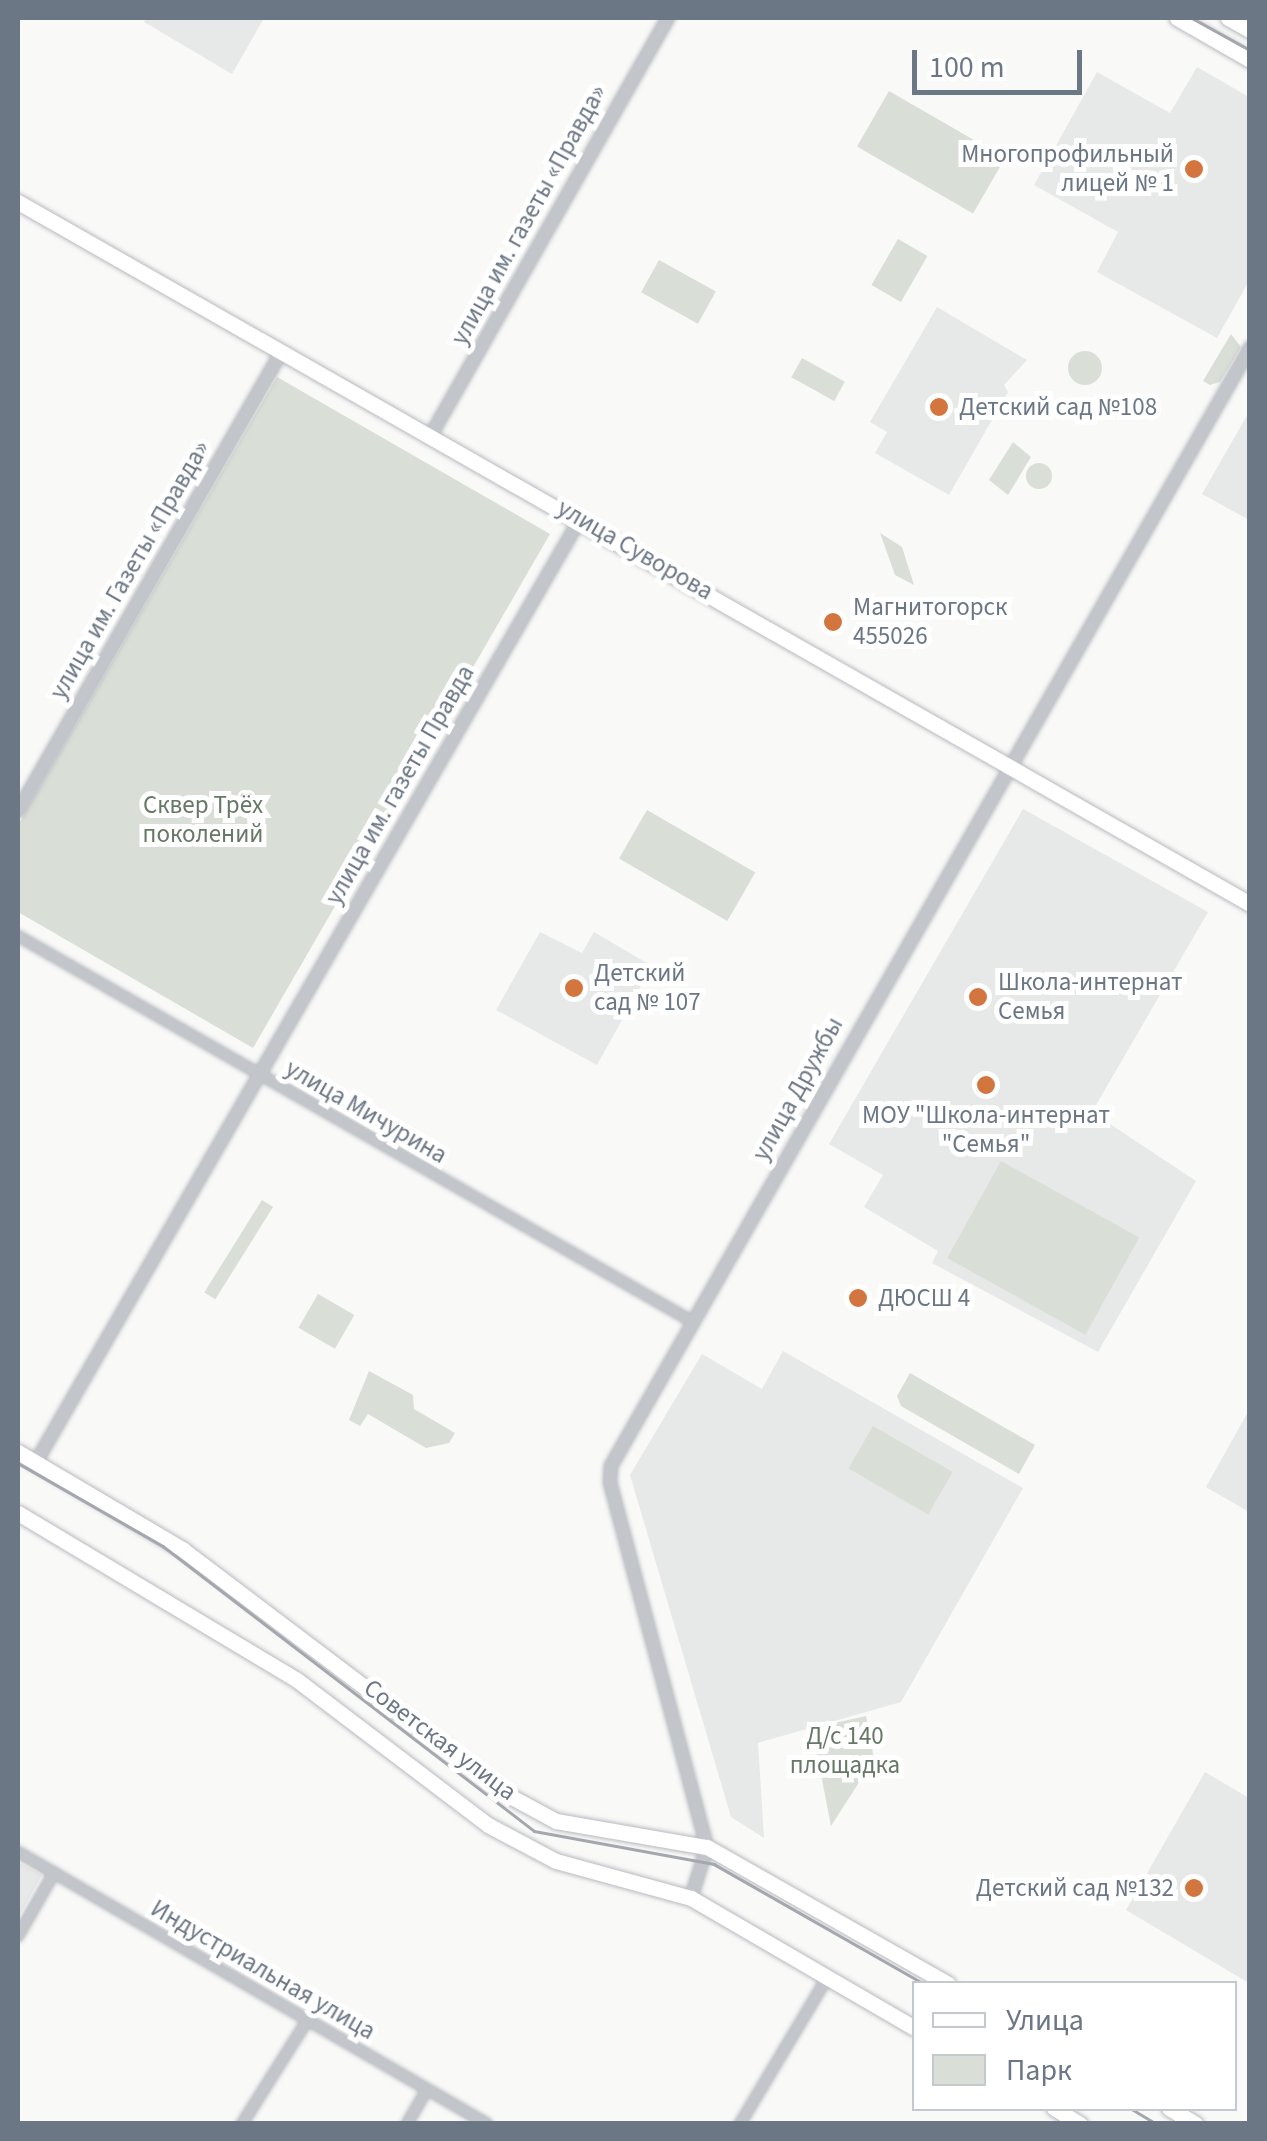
<!DOCTYPE html>
<html>
<head>
<meta charset="utf-8">
<style>
	body { margin:0 }
	#map { position:relative; width:1267px; height:2141px; overflow:hidden; background:#f9f9f8; font-family:"Source Sans 3",sans-serif }
	div>[style] { position:absolute }
	[style*='--x'] { left:calc(var(--x)*1px); top:calc(var(--y)*1px); width:calc(var(--w)*1px); rotate:calc(var(--a)*1deg) }
	.built>* { inset:0; background:#e7e8e8 }
	.green>* { inset:0; background:#d9ded7; transform-origin:0 0 }
	.round { border-radius:50% }
	.roads { filter:drop-shadow(0 0 2px #b7babf) drop-shadow(0 0 2px #b7babf) }
	.minor>* { height:10px; margin:-5px; padding:0 5px; transform-origin:5px; border-radius:5px; background:#c2c5c9 }
	.tertiary>* { height:12px; margin:-6px; padding:0 6px; transform-origin:6px; border-radius:6px; background:#c2c5c9 }
	.secondary>* { height:15px; margin:-7.5px; padding:0 7.5px; transform-origin:7.5px; border-radius:7.5px; background:#fff }
	.primary>* { height:15px; margin:-7.5px; padding:0 7.5px; transform-origin:7.5px; border-radius:7.5px; background:#fff }
	.tram>* { height:2.5px; margin:-1.25px; padding:0 1.25px; transform-origin:1.25px; border-radius:1.25px; background:#a4a8ae }
	.dots>* { width:28px; height:28px; translate:-50% -50%; box-sizing:border-box; border:5px solid #fff; border-radius:50% }
	span { translate:-50% -50%; white-space:nowrap; text-align:center; line-height:1.15; -webkit-text-stroke:10px #fff; paint-order:stroke }
	.poi-label { font-size:25px; color:#6c7785 }
	.right { translate:-100% -50%; text-align:right }
	.left { translate:0 -50%; text-align:left }
	.street-label { font-size:25px; color:#6c7785 }
	.park-label { font-size:25px; color:#667866 }
	.frame { position:absolute; inset:0; border:20px solid #6c7785; pointer-events:none }
	.legend { position:absolute; left:912px; top:1981px; width:325px; height:130px; box-sizing:border-box; background:#fff; border:2px solid #c4c9ce; margin:0; padding:12px 18px; list-style:none; font-size:30px; color:#6c7785 }
	.legend li { display:flex; align-items:center; gap:20px; height:50px }
	.legend b { width:50px; border:2px solid #c4c9ce }
	.scale { position:absolute; left:912px; top:50px; width:170px; height:45px; box-sizing:border-box; border:5px solid #6c7785; border-top:0; padding-left:12px; font-size:30px; line-height:35px; white-space:nowrap; color:#6c7785; -webkit-text-stroke:8px #fff; paint-order:stroke }
</style>
</head>
<body>
<div id="map">
	<div class="built">
		<div style="clip-path:polygon(147px 18px,264px 18px,232px 74px,144px 22px)"></div>
		<div style="clip-path:polygon(1197px 67px,1249px 97px,1249px 281px,1217px 338px,1097px 272px,1118px 232px,1034px 185px,1097px 72px,1170px 113px)"></div>
		<div style="clip-path:polygon(937px 307px,1027px 360px,1004px 385px,1008px 392px,949px 495px,875px 453px,887px 432px,870px 422px)"></div>
		<div style="clip-path:polygon(1249px 412px,1249px 520px,1202px 494px)"></div>
		<div style="clip-path:polygon(1023px 809px,1208px 912px,1092px 1112px,1196px 1181px,1098px 1352px,932px 1263px,938px 1251px,864px 1207px,883px 1175px,829px 1144px)"></div>
		<div style="clip-path:polygon(540px 932px,582px 953px,594px 932px,652px 966px,597px 1065px,496px 1010px)"></div>
		<div style="clip-path:polygon(783px 1351px,1023px 1488px,901px 1702px,758px 1743px,764px 1838px,731px 1817px,630px 1475px,702px 1354px,762px 1389px)"></div>
		<div style="clip-path:polygon(1249px 1410px,1249px 1512px,1206px 1487px)"></div>
		<div style="clip-path:polygon(1205px 1772px,1249px 1798px,1249px 1983px,1126px 1910px)"></div>
		<div style="clip-path:polygon(18px 1862px,42px 1875px,18px 1918px)"></div>
	</div>
	<div class="green">
		<div style="left:889px;top:91px;width:134px;height:64px;rotate:30deg"></div>
		<div style="left:898px;top:239px;width:34px;height:53px;rotate:30deg"></div>
		<div style="left:659px;top:260px;width:65px;height:37px;rotate:29deg"></div>
		<div style="clip-path:polygon(1231px 334px,1241px 347px,1220px 382px,1210px 385px,1203px 381px)"></div>
		<div class="round" style="left:1068px;top:351px;width:34px;height:34px"></div>
		<div style="left:802px;top:358px;width:49px;height:22px;rotate:29deg"></div>
		<div style="clip-path:polygon(277px 377px,550px 534px,253px 1048px,18px 912px,18px 825px)"></div>
		<div style="clip-path:polygon(1013px 442px,1031px 457px,1008px 495px,989px 480px)"></div>
		<div class="round" style="left:1026px;top:463px;width:26px;height:26px"></div>
		<div style="clip-path:polygon(880px 533px,902px 547px,914px 585px,895px 575px)"></div>
		<div style="left:647px;top:810px;width:125px;height:56px;rotate:30deg"></div>
		<div style="left:1001px;top:1161px;width:158px;height:111px;rotate:29deg"></div>
		<div style="left:262px;top:1200px;width:13px;height:109px;rotate:32deg"></div>
		<div style="left:318px;top:1294px;width:42px;height:39px;rotate:30deg"></div>
		<div style="clip-path:polygon(369px 1371px,413px 1395px,414px 1409px,455px 1433px,449px 1443px,426px 1448px,368px 1414px,360px 1426px,349px 1420px)"></div>
		<div style="clip-path:polygon(910px 1373px,1035px 1445px,1019px 1474px,901px 1406px,897px 1396px)"></div>
		<div style="left:873px;top:1426px;width:92px;height:49px;rotate:30deg"></div>
		<div style="clip-path:polygon(866px 1716px,874px 1759px,831px 1826px,812px 1728px)"></div>
	</div>
	<div class="roads">
		<div class="minor">
			<div style="--x:18;--y:936;--w:778;--a:29.76"></div>
			<div style="--x:18;--y:1852;--w:542;--a:30.11"></div>
			<div style="--x:18;--y:1936;--w:73;--a:-60.3"></div>
			<div style="--x:242;--y:2124;--w:124;--a:-57.8"></div>
			<div style="--x:407;--y:2124;--w:39;--a:-60"></div>
			<div style="--x:740;--y:2124;--w:170;--a:-59.2"></div>
		</div>
		<div class="tertiary">
			<div style="--x:431;--y:435;--w:480;--a:-60.4"></div>
			<div style="--x:18;--y:811;--w:530;--a:-60.15"></div>
			<div style="--x:36;--y:1462;--w:1089;--a:-60.02"></div>
			<div style="--x:691;--y:1898;--w:53;--a:-72.6"></div>
			<div style="--x:707;--y:1847;--w:377;--a:-104.9"></div>
			<div style="--x:610;--y:1483;--w:17;--a:-87"></div>
			<div style="--x:611;--y:1466;--w:1288;--a:-60.25"></div>
		</div>
		<div class="secondary">
			<div style="--x:1177;--y:18;--w:84;--a:29.9"></div>
			<div style="--x:1228;--y:18;--w:25;--a:29"></div>
			<div style="--x:18;--y:202;--w:1418;--a:29.67"></div>
		</div>
		<div class="primary">
			<div style="--x:18;--y:1452;--w:191;--a:30.6"></div>
			<div style="--x:182;--y:1549;--w:406;--a:37.1"></div>
			<div style="--x:506;--y:1794;--w:57;--a:28.4"></div>
			<div style="--x:556;--y:1821;--w:153;--a:9.8"></div>
			<div style="--x:707;--y:1847;--w:277;--a:29.6"></div>
			<div style="--x:18;--y:1513;--w:325;--a:30.9"></div>
			<div style="--x:297;--y:1680;--w:240;--a:37.2"></div>
			<div style="--x:488;--y:1825;--w:77;--a:27.9"></div>
			<div style="--x:556;--y:1861;--w:140;--a:15.3"></div>
			<div style="--x:691;--y:1898;--w:258;--a:30.2"></div>
			<div style="--x:1054;--y:2108;--w:31;--a:32"></div>
			<div style="--x:1169;--y:2108;--w:31;--a:31"></div>
		</div>
	</div>
	<div class="tram">
		<div style="--x:1192;--y:18;--w:66;--a:28.9"></div>
		<div style="--x:18;--y:1463;--w:167;--a:29.8"></div>
		<div style="--x:163;--y:1546;--w:468;--a:37.5"></div>
		<div style="--x:534;--y:1831;--w:183;--a:10.4"></div>
		<div style="--x:714;--y:1864;--w:242;--a:29.7"></div>
		<div style="--x:1130;--y:2108;--w:31;--a:31"></div>
	</div>
	<div class="dots">
		<div style="left:1194px;top:169px;background:#d2753f"></div>
		<div style="left:939px;top:407px;background:#d2753f"></div>
		<div style="left:833px;top:622px;background:#d2753f"></div>
		<div style="left:574px;top:988px;background:#d2753f"></div>
		<div style="left:978px;top:997px;background:#d2753f"></div>
		<div style="left:986px;top:1085px;background:#d2753f"></div>
		<div style="left:858px;top:1298px;background:#d2753f"></div>
		<div style="left:1194px;top:1888px;background:#d2753f"></div>
	</div>
	<div class="poi-label">
		<span class="right" style="left:1174px;top:169px">Многопрофильный<br>лицей № 1</span>
		<span class="left" style="left:959px;top:407px">Детский сад №108</span>
		<span class="left" style="left:853px;top:622px">Магнитогорск<br>455026</span>
		<span class="left" style="left:594px;top:988px">Детский<br>сад № 107</span>
		<span class="left" style="left:998px;top:997px">Школа-интернат<br>Семья</span>
		<span style="left:986px;top:1130px">МОУ "Школа-интернат<br>"Семья"</span>
		<span class="left" style="left:878px;top:1298px">ДЮСШ 4</span>
		<span class="right" style="left:1174px;top:1888px">Детский сад №132</span>
	</div>
	<div class="street-label">
		<span style="left:529px;top:215px;rotate:-61deg">улица им. газеты «Правда»</span>
		<span style="left:635px;top:550px;rotate:30deg">улица Суворова</span>
		<span style="left:130px;top:570px;rotate:-60deg">улица им. Газеты «Правда»</span>
		<span style="left:400px;top:785px;rotate:-60deg">улица им. газеты Правда</span>
		<span style="left:798px;top:1089px;rotate:-61deg">улица Дружбы</span>
		<span style="left:366px;top:1112px;rotate:30deg">улица Мичурина</span>
		<span style="left:440px;top:1740px;rotate:37deg">Советская улица</span>
		<span style="left:263px;top:1970px;rotate:30deg">Индустриальная улица</span>
	</div>
	<div class="park-label">
		<span style="left:203px;top:820px">Сквер Трёх<br>поколений</span>
		<span style="left:845px;top:1751px">Д/с 140<br>площадка</span>
	</div>
	<div class="frame"></div>
	<ul class="legend">
	<li><b style="height:12px;background:#fff"></b>Улица</li>
	<li><b style="height:28px;background:#d9ded7"></b>Парк</li>
	</ul>
	<div class="scale">100 m</div>
</div>
</body>
</html>
